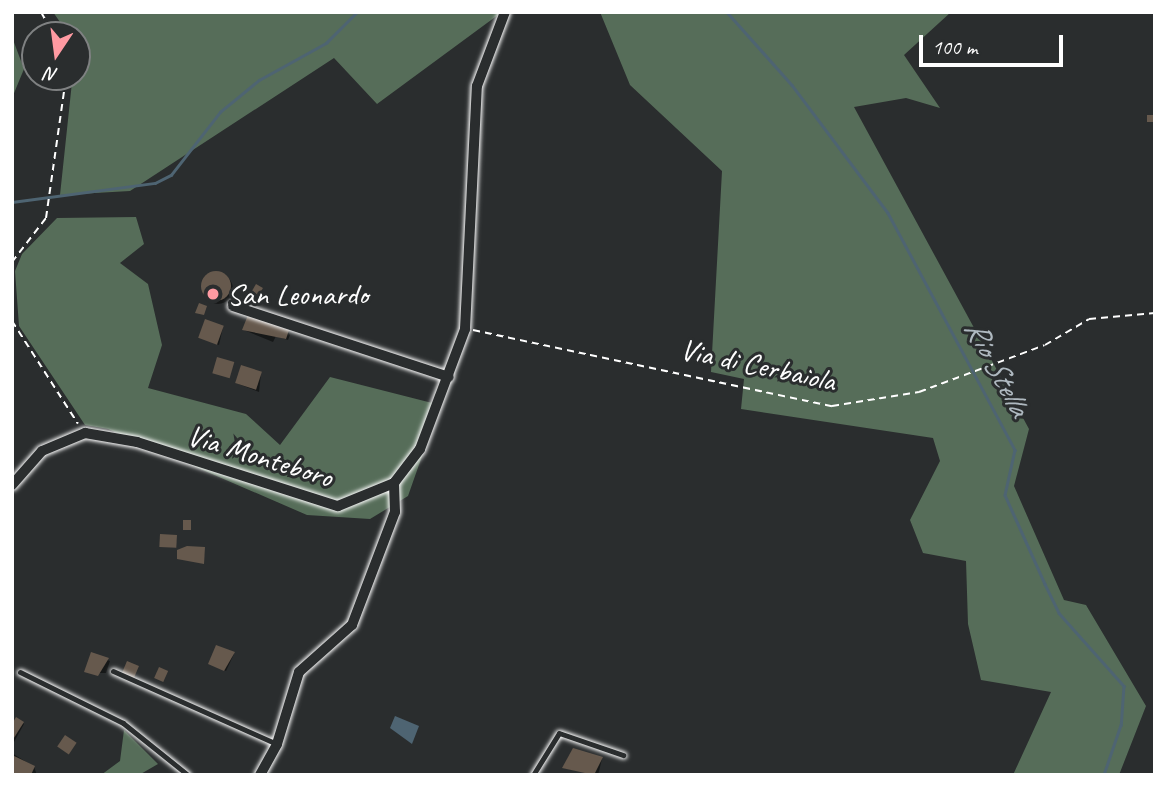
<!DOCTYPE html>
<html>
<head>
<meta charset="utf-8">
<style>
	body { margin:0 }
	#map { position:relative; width:1167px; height:787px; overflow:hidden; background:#2a2d2e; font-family:Caveat,sans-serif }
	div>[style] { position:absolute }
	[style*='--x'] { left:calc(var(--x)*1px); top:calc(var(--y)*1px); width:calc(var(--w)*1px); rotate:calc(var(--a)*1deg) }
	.green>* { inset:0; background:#566d59 }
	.water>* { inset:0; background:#4e6472 }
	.shadow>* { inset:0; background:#0007 }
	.round { border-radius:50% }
	.stream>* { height:2.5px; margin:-1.25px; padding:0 1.25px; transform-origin:1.25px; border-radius:1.25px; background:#4e6472 }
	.building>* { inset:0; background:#66594d; transform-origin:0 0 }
	.path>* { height:2px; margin-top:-1px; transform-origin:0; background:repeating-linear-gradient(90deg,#fff 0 7px,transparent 0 12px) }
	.roads { filter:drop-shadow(0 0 2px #fff) drop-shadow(0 0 2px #fff) }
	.service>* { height:5px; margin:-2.5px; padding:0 2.5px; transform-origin:2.5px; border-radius:2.5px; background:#2a2d2e }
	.minor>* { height:10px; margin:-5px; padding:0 5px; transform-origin:5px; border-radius:5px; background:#2a2d2e }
	.dots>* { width:19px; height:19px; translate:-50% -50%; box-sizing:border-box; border:4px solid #2a2d2e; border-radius:50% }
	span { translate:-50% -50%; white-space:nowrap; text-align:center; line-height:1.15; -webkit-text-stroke:6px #2a2d2e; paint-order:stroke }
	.poi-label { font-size:30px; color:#fff }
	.left { translate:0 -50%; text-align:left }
	.street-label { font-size:30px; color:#fff }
	.water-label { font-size:32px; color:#afb9c0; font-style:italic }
	.frame { position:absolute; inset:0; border:14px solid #fff; pointer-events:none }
	.north { position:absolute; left:21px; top:21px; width:70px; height:70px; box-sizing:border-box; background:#2a2d2e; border:2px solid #7f8182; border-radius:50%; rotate:193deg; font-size:19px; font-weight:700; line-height:28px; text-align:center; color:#fff }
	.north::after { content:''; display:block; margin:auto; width:24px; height:32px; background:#ff9aa2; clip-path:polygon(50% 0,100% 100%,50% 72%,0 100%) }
	.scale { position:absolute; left:919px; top:35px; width:144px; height:32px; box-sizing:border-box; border:4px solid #fff; border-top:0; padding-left:9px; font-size:21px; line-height:24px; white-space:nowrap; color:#fff; -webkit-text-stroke:5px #2a2d2e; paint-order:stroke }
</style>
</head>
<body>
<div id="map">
	<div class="green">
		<div style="clip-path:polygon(53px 12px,502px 12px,377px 104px,334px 58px,130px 191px,60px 195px,77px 35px,69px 35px)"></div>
		<div style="clip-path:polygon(600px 12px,951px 12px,904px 55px,940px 108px,906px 98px,854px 107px,1029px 429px,1014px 486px,1064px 600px,1086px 605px,1146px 706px,1119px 775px,1013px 775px,1051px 692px,981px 680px,968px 624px,966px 561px,923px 553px,910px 520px,940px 461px,933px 438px,741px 409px,744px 379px,711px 372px,722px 171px,630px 85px)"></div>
		<div style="clip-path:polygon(12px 37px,24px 69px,12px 98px)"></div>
		<div style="clip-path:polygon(136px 217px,144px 244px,120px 263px,148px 284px,162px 345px,148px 388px,246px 414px,280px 445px,330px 377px,440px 405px,408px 496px,370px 519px,307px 515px,108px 429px,85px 425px,19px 326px,15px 271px,22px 254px,57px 218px)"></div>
		<div style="clip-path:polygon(124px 730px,158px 764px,139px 775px,101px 775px,120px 761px)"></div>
	</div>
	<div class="water">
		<div style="clip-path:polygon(395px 716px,419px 726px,412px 744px,390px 728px)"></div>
	</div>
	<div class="shadow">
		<div class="round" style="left:203px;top:274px;width:30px;height:30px"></div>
		<div style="clip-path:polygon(262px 289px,256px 306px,251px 303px)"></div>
		<div style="clip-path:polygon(223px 327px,219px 345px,201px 338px)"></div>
		<div style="clip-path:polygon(244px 330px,288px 332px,290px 335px,288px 340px,276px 336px,273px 342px)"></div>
		<div style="clip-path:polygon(261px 373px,259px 392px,236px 383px)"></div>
		<div style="clip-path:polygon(92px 654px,110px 661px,106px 673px,88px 673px)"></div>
		<div style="clip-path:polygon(234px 654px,226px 671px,212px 665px)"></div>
		<div style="clip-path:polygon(23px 723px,24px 724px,14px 742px,12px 727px)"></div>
		<div style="clip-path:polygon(12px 753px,34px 767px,37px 775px,12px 775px)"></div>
		<div style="clip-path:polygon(602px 759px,598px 775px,564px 768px)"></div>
	</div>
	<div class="stream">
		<div style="--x:727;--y:12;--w:98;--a:48.3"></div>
		<div style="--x:792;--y:85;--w:160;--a:53.1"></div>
		<div style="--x:888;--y:213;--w:269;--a:61.8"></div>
		<div style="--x:1015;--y:450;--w:46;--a:102.5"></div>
		<div style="--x:1005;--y:495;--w:98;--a:65.8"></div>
		<div style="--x:1045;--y:584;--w:32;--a:64"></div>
		<div style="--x:1059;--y:613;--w:98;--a:48.3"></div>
		<div style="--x:1124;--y:686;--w:39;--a:94"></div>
		<div style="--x:1121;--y:725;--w:53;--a:108.8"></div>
		<div style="--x:12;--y:202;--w:144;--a:-7.6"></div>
		<div style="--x:155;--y:183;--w:18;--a:-27"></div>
		<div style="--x:171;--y:175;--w:80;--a:-52.1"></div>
		<div style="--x:220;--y:112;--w:50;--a:-39.4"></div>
		<div style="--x:259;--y:80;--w:77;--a:-28.9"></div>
		<div style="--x:326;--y:43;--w:44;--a:-45"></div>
	</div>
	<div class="building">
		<div style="left:1147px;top:115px;width:8px;height:7px"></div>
		<div class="round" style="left:201px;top:271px;width:30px;height:30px"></div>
		<div style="left:256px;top:284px;width:8px;height:20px;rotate:30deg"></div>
		<div style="clip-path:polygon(199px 303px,207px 306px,204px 315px,195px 313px)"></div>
		<div style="clip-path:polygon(248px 315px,289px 330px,286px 339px,242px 330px)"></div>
		<div style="left:205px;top:319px;width:20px;height:20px;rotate:20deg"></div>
		<div style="left:217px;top:357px;width:18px;height:17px;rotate:16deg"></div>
		<div style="left:241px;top:365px;width:22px;height:19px;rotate:18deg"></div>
		<div style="left:191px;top:520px;width:10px;height:8px;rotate:90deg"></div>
		<div style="left:160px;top:534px;width:17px;height:13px;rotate:3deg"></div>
		<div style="clip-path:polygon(187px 546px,205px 547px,204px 564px,177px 559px,177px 550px)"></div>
		<div style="clip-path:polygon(216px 645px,235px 652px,224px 671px,208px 664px)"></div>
		<div style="clip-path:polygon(91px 652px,109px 658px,98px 676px,84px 672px)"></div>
		<div style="left:127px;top:661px;width:13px;height:13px;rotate:23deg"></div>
		<div style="left:159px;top:667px;width:10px;height:12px;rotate:24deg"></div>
		<div style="clip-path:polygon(16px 717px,24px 722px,12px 741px,12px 724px)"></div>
		<div style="left:65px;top:735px;width:14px;height:14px;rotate:34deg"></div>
		<div style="clip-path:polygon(573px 748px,603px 757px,594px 775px,562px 768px)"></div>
		<div style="clip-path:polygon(12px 755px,35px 766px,31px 775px,12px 775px)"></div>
	</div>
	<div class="path">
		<div style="--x:41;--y:12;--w:26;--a:61"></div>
		<div style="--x:12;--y:262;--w:56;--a:-52.3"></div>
		<div style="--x:46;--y:218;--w:142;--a:-81.9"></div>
		<div style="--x:12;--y:321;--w:122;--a:57.3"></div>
		<div style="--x:473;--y:330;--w:367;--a:12"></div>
		<div style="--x:832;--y:406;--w:88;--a:-9.1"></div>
		<div style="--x:919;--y:392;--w:134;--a:-20.5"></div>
		<div style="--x:1045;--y:345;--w:51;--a:-30.6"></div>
		<div style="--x:1089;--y:319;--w:66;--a:-5.2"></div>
	</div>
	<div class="roads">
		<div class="service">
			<div style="--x:113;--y:671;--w:180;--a:24"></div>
			<div style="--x:20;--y:672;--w:115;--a:26.3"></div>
			<div style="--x:123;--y:723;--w:83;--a:38.7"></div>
			<div style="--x:533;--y:775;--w:49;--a:-58.2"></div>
			<div style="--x:559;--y:733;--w:68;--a:19"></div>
		</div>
		<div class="minor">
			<div style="--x:233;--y:306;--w:227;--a:18.2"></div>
			<div style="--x:12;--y:485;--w:45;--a:-48.6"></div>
			<div style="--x:42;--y:451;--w:47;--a:-22.7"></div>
			<div style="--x:85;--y:433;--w:53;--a:9.8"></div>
			<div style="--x:137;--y:442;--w:211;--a:17.7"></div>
			<div style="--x:338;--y:506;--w:61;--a:-22.3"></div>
			<div style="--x:394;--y:483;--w:43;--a:-52.6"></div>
			<div style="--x:420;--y:449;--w:128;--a:-69.4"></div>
			<div style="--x:465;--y:329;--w:243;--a:-87.2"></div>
			<div style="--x:477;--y:86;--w:79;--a:-69.3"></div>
			<div style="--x:260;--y:775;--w:35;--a:-61"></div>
			<div style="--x:277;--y:744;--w:75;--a:-73"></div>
			<div style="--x:299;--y:672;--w:71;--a:-41.6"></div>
			<div style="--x:352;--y:625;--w:121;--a:-69.2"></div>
			<div style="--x:395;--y:512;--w:29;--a:-92"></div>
		</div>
	</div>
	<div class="dots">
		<div style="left:213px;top:294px;background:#ff9aa2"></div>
	</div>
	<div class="poi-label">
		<span class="left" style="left:227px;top:294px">San Leonardo</span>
	</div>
	<div class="street-label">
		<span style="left:758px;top:365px;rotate:12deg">Via di Cerbaiola</span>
		<span style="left:260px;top:456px;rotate:17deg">Via Monteboro</span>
	</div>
	<div class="water-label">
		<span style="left:997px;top:368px;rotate:62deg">Rio Stella</span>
	</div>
	<div class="frame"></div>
	<div class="north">N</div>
	<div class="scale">100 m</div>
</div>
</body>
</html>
